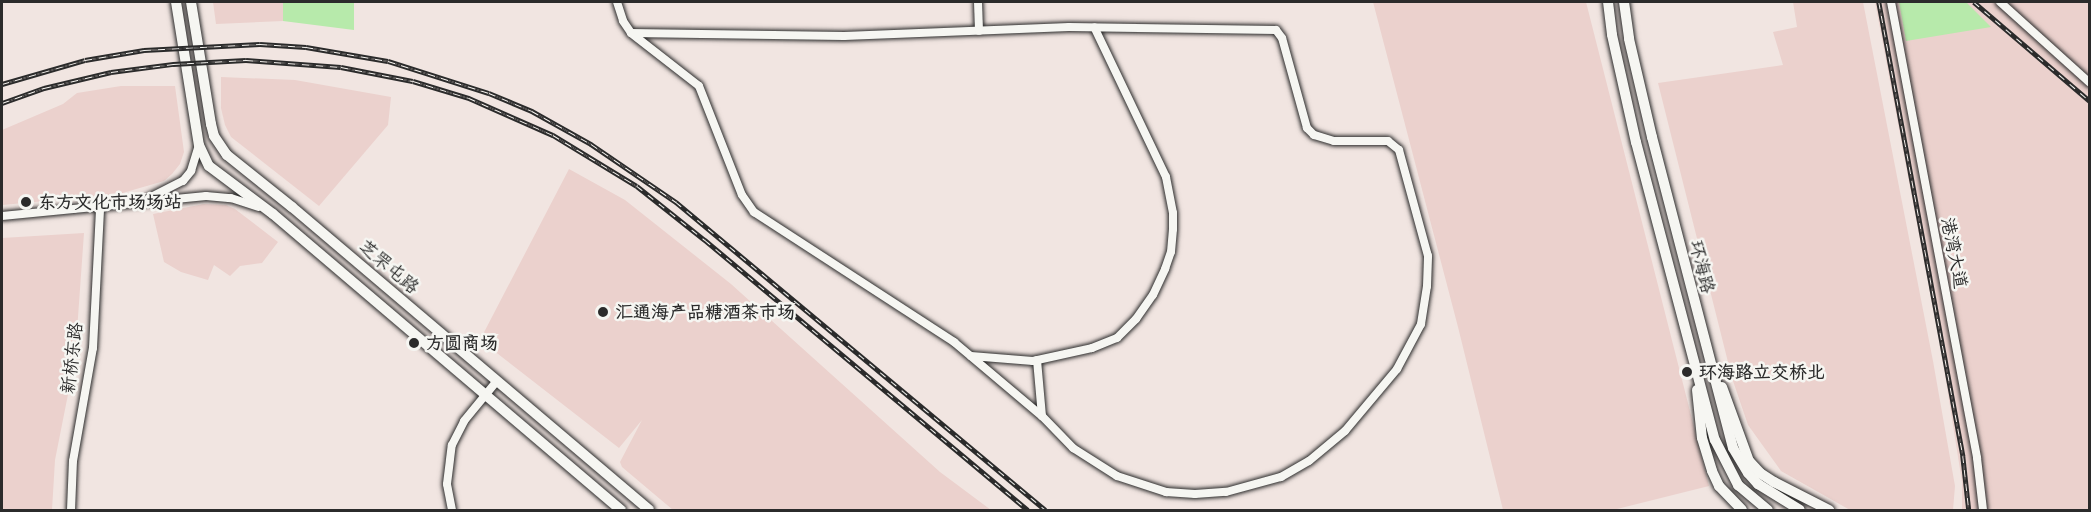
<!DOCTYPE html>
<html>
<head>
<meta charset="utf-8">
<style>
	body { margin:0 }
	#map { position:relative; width:2091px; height:512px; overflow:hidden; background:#f1e5e1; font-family:Sriracha,"LXGW WenKai TC",sans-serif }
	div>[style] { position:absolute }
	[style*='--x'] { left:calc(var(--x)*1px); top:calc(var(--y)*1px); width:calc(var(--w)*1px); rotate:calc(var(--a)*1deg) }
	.built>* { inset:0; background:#ebd1cd }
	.green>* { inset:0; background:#b7eaab }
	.roads { filter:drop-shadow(0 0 2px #2b2b2b) drop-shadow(0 0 2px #2b2b2b) }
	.minor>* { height:8px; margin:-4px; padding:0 4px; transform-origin:4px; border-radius:4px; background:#f6f6f2 }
	.major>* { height:10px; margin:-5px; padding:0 5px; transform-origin:5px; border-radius:5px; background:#f6f6f2 }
	.rail>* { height:4.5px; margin-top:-2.25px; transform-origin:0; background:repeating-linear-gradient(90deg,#f6f6f2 0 7px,#2b2b2b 0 14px); box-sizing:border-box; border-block:2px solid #2b2b2b }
	.dots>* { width:16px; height:16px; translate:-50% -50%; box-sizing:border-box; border:3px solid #f6f6f2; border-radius:50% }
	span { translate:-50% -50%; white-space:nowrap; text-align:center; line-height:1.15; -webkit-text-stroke:5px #f6f6f2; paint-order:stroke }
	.poi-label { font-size:18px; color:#2b2b2b; font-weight:700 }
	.left { translate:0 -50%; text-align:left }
	.street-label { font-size:18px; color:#2b2b2b }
	.frame { position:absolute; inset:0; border:3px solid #2b2b2b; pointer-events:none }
</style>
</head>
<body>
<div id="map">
	<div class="built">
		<div style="clip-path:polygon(213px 2px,283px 2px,283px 21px,216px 24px)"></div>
		<div style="clip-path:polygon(1373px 2px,1586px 2px,1709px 486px,1613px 510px,1503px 510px,1458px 327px)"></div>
		<div style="clip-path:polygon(1793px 2px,1863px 2px,1933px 361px,1955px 486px,1953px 510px,1850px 510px,1781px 471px,1748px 425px,1732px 378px,1658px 83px,1783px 65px,1773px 32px,1797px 27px)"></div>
		<div style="clip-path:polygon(1875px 2px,2089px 2px,2089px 510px,1962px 510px,1962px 482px,1942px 356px)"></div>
		<div style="clip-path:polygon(221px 77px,295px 80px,391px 97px,388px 125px,319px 206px,231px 137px,225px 125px,221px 108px)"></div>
		<div style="clip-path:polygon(121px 86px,175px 86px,184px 152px,180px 164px,172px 174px,164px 181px,119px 194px,2px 205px,2px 130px,63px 104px,77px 93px)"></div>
		<div style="clip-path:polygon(569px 169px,625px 200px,731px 284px,940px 472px,991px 510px,673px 510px,622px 467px,620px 462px,642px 420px,619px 448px,480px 340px)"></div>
		<div style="clip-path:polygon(204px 204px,226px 205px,235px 209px,278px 242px,262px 263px,240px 266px,230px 276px,214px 265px,208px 280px,181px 272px,164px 262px,153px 214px)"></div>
		<div style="clip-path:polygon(84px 233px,75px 359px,55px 460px,52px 510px,2px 510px,2px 238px)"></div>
	</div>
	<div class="green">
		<div style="clip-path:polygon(283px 2px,354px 2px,354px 30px,283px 21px)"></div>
		<div style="clip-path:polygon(1899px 2px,1966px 2px,1991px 27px,1906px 41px)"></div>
	</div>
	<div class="roads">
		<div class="minor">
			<div style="--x:617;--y:2;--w:20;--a:72"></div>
			<div style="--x:623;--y:21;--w:14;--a:56"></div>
			<div style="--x:631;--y:33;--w:86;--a:37.9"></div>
			<div style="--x:699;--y:86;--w:117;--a:68.5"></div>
			<div style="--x:742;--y:195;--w:21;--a:55"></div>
			<div style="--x:754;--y:212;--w:239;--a:33"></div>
			<div style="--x:954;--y:342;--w:115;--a:40.1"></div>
			<div style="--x:1042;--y:416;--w:45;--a:45.9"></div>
			<div style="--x:1073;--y:448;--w:52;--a:32.5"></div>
			<div style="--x:1117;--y:476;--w:52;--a:18.1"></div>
			<div style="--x:1166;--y:492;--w:29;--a:4"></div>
			<div style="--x:1195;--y:494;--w:31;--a:-4"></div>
			<div style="--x:1226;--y:492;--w:57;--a:-15.3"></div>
			<div style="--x:1281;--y:477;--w:32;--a:-30"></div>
			<div style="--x:1309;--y:461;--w:47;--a:-39.8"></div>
			<div style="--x:1345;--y:431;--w:81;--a:-50"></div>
			<div style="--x:1397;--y:369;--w:51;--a:-61.9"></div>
			<div style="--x:1421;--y:324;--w:38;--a:-81"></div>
			<div style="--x:1427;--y:286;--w:30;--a:-88"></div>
			<div style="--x:1428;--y:256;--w:110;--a:-105.3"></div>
			<div style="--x:1399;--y:150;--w:14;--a:-141"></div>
			<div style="--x:1388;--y:141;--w:54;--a:180"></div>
			<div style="--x:1334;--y:141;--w:21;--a:-163"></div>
			<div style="--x:1314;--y:135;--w:10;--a:-135"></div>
			<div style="--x:1307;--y:128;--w:93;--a:-105.5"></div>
			<div style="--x:1282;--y:38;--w:10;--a:-127"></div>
			<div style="--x:1276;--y:30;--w:207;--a:-179.2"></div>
			<div style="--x:1069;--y:27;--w:225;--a:177.7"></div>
			<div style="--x:844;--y:36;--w:213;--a:-179.2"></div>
			<div style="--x:978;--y:2;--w:29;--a:88"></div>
			<div style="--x:1891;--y:2;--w:464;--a:79.3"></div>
			<div style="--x:1977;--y:458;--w:52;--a:83.4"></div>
			<div style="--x:2000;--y:2;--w:121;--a:42"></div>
			<div style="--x:149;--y:198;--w:38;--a:-27"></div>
			<div style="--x:183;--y:181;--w:13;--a:-51"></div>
			<div style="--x:191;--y:171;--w:27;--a:-73"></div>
			<div style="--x:2;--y:216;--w:205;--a:-5.6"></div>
			<div style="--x:206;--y:196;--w:25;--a:5"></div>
			<div style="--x:231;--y:198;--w:29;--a:18"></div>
			<div style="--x:971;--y:356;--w:62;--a:4.6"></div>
			<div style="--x:1033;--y:361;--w:60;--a:-12.4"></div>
			<div style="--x:1092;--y:348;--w:27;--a:-22"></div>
			<div style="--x:1117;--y:338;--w:27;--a:-45"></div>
			<div style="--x:1136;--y:319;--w:29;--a:-55"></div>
			<div style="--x:1153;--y:295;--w:29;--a:-65"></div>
			<div style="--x:1165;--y:269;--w:18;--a:-71"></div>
			<div style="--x:1171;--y:252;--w:23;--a:-85"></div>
			<div style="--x:1173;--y:229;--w:16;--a:-90"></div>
			<div style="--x:1173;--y:213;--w:37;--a:-101"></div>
			<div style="--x:1166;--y:177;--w:166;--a:-115.6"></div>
			<div style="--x:1037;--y:360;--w:56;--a:84.9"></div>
			<div style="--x:71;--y:510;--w:49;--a:-87.7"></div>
			<div style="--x:73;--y:461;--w:115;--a:-80"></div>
			<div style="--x:93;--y:348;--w:140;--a:-87.1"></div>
			<div style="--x:452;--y:510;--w:26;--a:-101"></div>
			<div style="--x:447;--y:484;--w:39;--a:-83"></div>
			<div style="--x:452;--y:445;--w:27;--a:-63"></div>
			<div style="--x:464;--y:421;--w:50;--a:-50.6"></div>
		</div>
		<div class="major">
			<div style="--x:176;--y:2;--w:145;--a:80.9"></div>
			<div style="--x:199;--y:145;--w:23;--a:65"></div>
			<div style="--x:209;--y:166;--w:80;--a:36.9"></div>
			<div style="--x:273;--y:214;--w:457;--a:40.4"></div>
			<div style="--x:191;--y:2;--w:124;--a:80.7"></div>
			<div style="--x:211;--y:124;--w:12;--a:76"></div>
			<div style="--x:214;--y:136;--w:23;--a:56"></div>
			<div style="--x:227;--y:155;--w:83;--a:38.7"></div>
			<div style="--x:292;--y:207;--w:468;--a:40.3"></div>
			<div style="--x:1608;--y:2;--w:33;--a:83"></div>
			<div style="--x:1612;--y:35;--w:110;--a:77.4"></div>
			<div style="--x:1636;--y:142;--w:308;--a:75.2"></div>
			<div style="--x:1715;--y:440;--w:51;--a:62.9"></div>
			<div style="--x:1738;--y:485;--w:39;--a:40"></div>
			<div style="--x:1624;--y:2;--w:37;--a:82"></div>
			<div style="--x:1629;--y:39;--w:101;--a:76.8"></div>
			<div style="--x:1652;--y:137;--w:321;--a:75.4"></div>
			<div style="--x:1733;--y:448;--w:29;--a:59"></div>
			<div style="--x:1748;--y:473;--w:15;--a:48"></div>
			<div style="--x:1758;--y:484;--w:49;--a:31.8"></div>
			<div style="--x:1722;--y:387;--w:79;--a:70"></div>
			<div style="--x:1749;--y:461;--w:16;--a:47"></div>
			<div style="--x:1760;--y:473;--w:17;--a:33"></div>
			<div style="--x:1774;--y:482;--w:62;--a:27"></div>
			<div style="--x:1697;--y:390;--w:48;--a:84.1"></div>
			<div style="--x:1702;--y:438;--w:34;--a:73"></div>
			<div style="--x:1712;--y:471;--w:17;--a:65"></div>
			<div style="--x:1719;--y:486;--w:33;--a:46"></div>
		</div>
	</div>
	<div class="rail">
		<div style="--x:1879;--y:2;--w:462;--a:79.5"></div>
		<div style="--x:1963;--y:456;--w:54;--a:83.7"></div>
		<div style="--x:1974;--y:2;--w:153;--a:40.5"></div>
		<div style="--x:2;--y:84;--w:86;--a:-16.1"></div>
		<div style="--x:85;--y:60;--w:60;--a:-9.6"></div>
		<div style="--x:144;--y:50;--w:116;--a:-3"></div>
		<div style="--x:260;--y:44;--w:46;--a:3.7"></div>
		<div style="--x:306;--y:47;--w:83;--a:9.7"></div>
		<div style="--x:388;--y:61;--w:106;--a:17.6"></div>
		<div style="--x:489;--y:93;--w:47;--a:22.7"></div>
		<div style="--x:532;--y:111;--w:68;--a:29.2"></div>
		<div style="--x:591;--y:144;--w:103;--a:34.3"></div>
		<div style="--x:676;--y:202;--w:481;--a:39.8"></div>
		<div style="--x:2;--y:103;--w:45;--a:-19.7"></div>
		<div style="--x:44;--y:88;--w:69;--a:-13.4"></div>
		<div style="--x:111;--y:72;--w:63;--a:-7.4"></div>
		<div style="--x:173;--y:64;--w:73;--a:-3.1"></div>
		<div style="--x:246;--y:60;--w:95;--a:4.2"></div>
		<div style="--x:341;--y:67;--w:73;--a:11"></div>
		<div style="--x:413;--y:81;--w:59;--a:16.9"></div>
		<div style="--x:469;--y:98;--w:92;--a:23.8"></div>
		<div style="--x:553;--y:135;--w:98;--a:31.3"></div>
		<div style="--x:637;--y:186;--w:87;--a:38.5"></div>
		<div style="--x:705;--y:240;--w:421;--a:39.9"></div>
	</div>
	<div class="dots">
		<div style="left:26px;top:202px;background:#2b2b2b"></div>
		<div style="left:603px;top:312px;background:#2b2b2b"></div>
		<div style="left:414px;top:343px;background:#2b2b2b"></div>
		<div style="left:1687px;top:372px;background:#2b2b2b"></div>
	</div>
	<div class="poi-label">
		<span class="left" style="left:38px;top:202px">东方文化市场场站</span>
		<span class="left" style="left:615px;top:312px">汇通海产品糖酒茶市场</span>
		<span class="left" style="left:426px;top:343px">方圆商场</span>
		<span class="left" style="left:1699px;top:372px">环海路立交桥北</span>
	</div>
	<div class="street-label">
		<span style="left:1954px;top:253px;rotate:79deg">港湾大道</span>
		<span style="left:389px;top:267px;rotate:40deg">芝罘屯路</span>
		<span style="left:1702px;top:267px;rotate:76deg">环海路</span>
		<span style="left:72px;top:358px;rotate:-83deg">新桥东路</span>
	</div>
	<div class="frame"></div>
</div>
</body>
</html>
